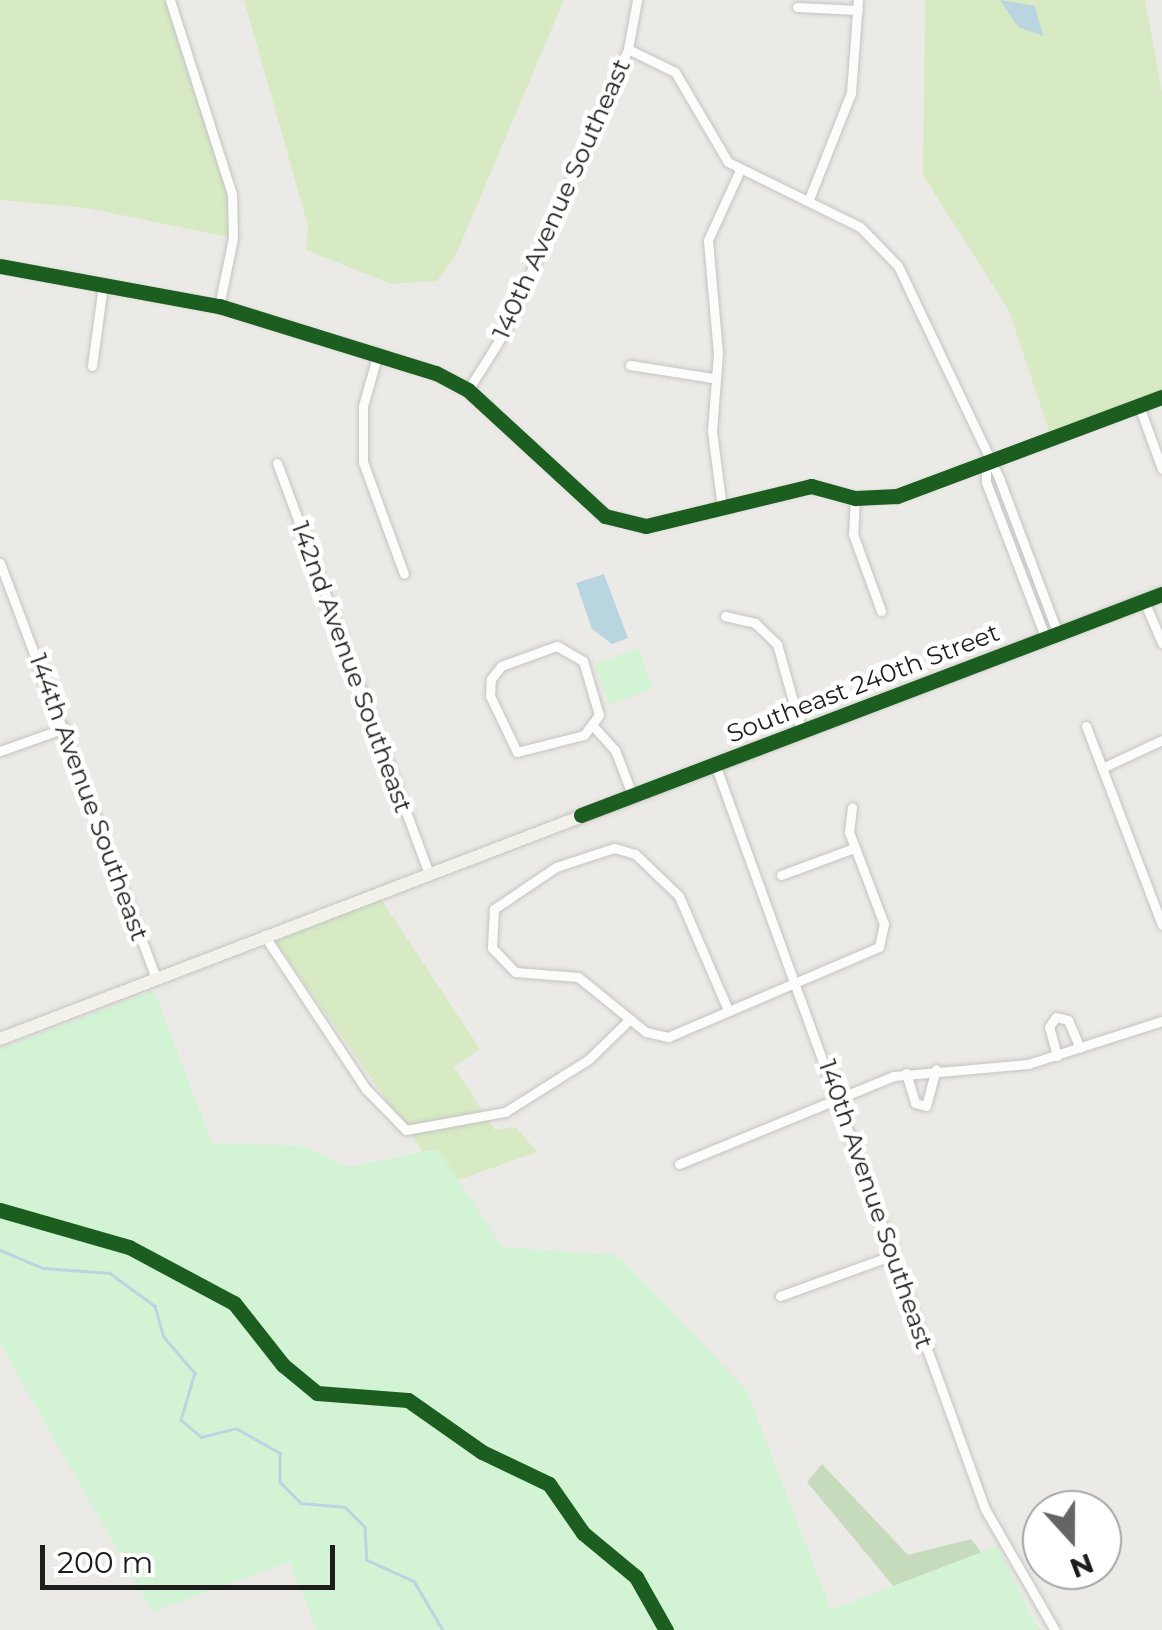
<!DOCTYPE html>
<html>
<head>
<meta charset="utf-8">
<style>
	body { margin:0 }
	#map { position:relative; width:1162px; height:1630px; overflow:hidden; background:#eceae6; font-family:Montserrat,sans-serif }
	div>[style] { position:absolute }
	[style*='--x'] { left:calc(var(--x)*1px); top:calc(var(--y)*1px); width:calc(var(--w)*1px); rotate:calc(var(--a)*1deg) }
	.grass>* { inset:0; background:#d7eac4 }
	.forest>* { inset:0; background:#c5dbbb }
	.park>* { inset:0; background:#d3f3d5; transform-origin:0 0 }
	.water>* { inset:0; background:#b9d6e0 }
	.stream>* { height:2.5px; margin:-1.25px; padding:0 1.25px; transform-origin:1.25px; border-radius:1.25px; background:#b9d6e0 }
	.roads { filter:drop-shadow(0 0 2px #c4c4c2) drop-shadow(0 0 2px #c4c4c2) }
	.minor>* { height:9px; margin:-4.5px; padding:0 4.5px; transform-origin:4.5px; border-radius:4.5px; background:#fcfcfb }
	.secondary>* { height:12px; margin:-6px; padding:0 6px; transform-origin:6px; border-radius:6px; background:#f2f2ea }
	.cycleway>* { height:15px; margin:-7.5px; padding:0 7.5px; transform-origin:7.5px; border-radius:7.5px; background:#1b5e20 }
	span { translate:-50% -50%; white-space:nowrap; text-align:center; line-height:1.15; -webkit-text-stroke:9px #fff; paint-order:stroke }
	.street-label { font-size:25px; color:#1d1d1d }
	.north { position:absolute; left:1022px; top:1490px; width:100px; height:100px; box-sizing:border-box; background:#fff; border:2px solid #a5a5a5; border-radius:50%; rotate:159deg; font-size:28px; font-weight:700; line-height:40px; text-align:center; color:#1d1d1d }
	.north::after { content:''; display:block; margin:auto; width:35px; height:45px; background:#656563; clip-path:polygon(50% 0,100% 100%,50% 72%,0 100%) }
	.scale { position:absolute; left:40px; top:1545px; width:295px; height:45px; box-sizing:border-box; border:5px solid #1d1d1d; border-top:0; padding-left:12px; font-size:30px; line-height:35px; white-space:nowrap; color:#1d1d1d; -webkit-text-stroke:8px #fff; paint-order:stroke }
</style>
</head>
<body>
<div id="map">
	<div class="grass">
		<div style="clip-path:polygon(0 0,170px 0,226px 169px,233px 238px,87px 208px,0 200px)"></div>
		<div style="clip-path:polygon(244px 0,564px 0,455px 257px,437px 281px,391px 284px,306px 250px,308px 226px)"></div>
		<div style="clip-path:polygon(925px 0,1145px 0,1162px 92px,1162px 397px,1052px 440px,1009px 311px,923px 175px)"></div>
		<div style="clip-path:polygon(381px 899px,480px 1049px,454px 1067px,495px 1130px,516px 1127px,537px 1152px,458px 1180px,438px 1149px,423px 1152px,275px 941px)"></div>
	</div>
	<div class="forest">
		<div style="clip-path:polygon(822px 1464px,908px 1555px,971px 1539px,1040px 1630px,930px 1630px,807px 1482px)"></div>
	</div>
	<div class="park">
		<div style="left:638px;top:648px;width:43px;height:47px;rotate:69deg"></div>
		<div style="clip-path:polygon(154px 990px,212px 1143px,304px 1146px,348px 1167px,438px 1149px,502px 1247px,618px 1255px,747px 1391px,831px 1610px,997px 1546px,1039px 1630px,317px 1630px,289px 1562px,152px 1612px,0 1343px,0 1049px)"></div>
	</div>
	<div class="water">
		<div style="clip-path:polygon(1000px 0,1035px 6px,1043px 36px,1018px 27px)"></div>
		<div style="clip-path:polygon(604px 574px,628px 638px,612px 644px,592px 629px,576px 583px)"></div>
	</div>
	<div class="stream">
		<div style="--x:0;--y:1250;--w:47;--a:22.7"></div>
		<div style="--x:43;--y:1268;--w:67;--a:4.3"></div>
		<div style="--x:110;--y:1273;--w:56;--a:36.3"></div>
		<div style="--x:155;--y:1306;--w:32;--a:74"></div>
		<div style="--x:164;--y:1337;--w:48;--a:49.3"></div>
		<div style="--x:195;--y:1373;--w:49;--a:106.6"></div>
		<div style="--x:181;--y:1420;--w:26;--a:40"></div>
		<div style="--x:201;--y:1437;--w:36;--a:-14"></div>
		<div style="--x:236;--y:1428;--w:51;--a:29.6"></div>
		<div style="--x:280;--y:1453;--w:29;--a:90"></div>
		<div style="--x:280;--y:1482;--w:30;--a:45"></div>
		<div style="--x:301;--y:1503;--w:44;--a:5.2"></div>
		<div style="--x:345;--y:1507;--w:28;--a:45"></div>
		<div style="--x:365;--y:1527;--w:33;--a:87"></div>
		<div style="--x:367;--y:1560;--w:51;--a:24.1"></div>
		<div style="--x:414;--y:1581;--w:57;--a:59.4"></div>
	</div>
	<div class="roads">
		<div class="minor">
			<div style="--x:170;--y:0;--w:204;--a:72.3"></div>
			<div style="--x:232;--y:194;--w:44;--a:88.7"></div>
			<div style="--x:233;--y:238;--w:69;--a:101.6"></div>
			<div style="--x:797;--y:7;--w:61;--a:2.8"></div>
			<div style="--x:628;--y:49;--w:52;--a:26.1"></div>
			<div style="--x:675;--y:72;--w:104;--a:59.5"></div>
			<div style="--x:728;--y:162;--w:147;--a:26.2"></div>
			<div style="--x:860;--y:227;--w:54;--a:45.7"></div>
			<div style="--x:898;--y:266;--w:235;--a:64.5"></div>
			<div style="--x:999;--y:478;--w:167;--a:69.3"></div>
			<div style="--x:809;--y:199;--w:114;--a:-68.4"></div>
			<div style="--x:851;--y:93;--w:93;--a:-85.7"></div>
			<div style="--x:0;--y:266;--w:223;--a:10.4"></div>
			<div style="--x:219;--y:306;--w:227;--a:17.2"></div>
			<div style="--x:436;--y:373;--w:36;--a:28"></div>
			<div style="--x:468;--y:390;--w:186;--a:42.6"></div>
			<div style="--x:605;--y:516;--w:42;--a:13.7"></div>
			<div style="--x:646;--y:526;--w:170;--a:-13.6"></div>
			<div style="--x:811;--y:486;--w:46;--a:15.3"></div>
			<div style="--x:855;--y:498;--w:42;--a:-2.7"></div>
			<div style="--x:897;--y:496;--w:283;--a:-20.5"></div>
			<div style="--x:378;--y:353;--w:55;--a:105.8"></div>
			<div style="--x:363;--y:406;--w:56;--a:90"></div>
			<div style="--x:363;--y:462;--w:119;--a:69.9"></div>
			<div style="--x:630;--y:365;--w:84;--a:8.9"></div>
			<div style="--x:92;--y:366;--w:82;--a:-82.3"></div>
			<div style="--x:468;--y:390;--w:70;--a:-57.9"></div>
			<div style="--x:505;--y:331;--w:308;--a:-66.4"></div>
			<div style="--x:628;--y:49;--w:50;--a:-79.6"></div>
			<div style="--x:1139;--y:406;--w:67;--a:69.9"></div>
			<div style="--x:277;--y:463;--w:436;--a:69.7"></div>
			<div style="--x:986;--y:463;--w:19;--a:90"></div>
			<div style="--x:986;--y:482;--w:168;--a:69.1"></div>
			<div style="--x:855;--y:498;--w:36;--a:93"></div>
			<div style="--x:853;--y:534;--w:82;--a:70"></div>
			<div style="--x:722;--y:508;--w:78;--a:-97.4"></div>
			<div style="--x:712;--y:431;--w:78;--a:-85.6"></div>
			<div style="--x:718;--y:353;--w:113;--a:-95.1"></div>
			<div style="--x:708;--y:240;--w:77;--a:-65.4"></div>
			<div style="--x:0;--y:563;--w:440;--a:69.4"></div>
			<div style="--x:1144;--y:601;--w:46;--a:66.8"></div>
			<div style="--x:725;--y:616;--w:31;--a:13"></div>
			<div style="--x:755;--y:623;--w:30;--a:44"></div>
			<div style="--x:777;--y:644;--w:92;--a:74.3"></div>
			<div style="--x:557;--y:646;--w:30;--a:30"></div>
			<div style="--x:583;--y:661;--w:56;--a:73.5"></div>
			<div style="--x:599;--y:715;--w:25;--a:127"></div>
			<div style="--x:584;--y:735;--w:69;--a:165.8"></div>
			<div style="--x:517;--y:752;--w:62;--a:-115.7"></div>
			<div style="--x:490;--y:696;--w:17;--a:-87"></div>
			<div style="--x:491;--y:679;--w:16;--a:-52"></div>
			<div style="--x:501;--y:666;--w:59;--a:-19.7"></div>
			<div style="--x:1086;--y:726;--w:213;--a:69.1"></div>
			<div style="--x:594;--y:727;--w:31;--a:48"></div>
			<div style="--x:615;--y:750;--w:50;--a:69"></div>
			<div style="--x:0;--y:751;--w:69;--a:-19.5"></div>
			<div style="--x:716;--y:767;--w:789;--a:70.07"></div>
			<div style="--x:985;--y:1509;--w:140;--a:60"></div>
			<div style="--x:1102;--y:768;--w:66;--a:-25"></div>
			<div style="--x:781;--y:875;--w:78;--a:-20.3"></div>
			<div style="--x:264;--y:935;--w:185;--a:56.5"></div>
			<div style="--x:366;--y:1089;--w:57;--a:45.7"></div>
			<div style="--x:406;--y:1130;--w:101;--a:-10.3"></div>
			<div style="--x:505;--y:1112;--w:99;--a:-32.2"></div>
			<div style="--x:589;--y:1059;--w:57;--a:-44.3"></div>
			<div style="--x:728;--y:1010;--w:124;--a:-113.3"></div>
			<div style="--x:679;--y:896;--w:61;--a:-136.3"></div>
			<div style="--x:635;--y:854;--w:22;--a:-164"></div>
			<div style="--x:614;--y:848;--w:61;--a:161.9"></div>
			<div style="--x:556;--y:867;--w:75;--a:145.9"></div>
			<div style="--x:494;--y:909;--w:39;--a:93"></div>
			<div style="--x:492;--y:948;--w:33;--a:46"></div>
			<div style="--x:515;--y:972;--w:63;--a:4.5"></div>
			<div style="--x:578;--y:977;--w:87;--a:39"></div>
			<div style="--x:646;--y:1032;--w:23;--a:13"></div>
			<div style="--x:668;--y:1037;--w:229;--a:-23.1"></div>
			<div style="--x:879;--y:947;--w:24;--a:-78"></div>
			<div style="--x:884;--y:924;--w:98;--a:-110.8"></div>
			<div style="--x:849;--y:832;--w:25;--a:-83"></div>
			<div style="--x:1057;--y:1056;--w:30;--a:-105"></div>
			<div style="--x:1049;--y:1027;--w:12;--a:-55"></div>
			<div style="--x:1056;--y:1017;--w:12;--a:14"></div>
			<div style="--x:1068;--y:1020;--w:30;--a:67"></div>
			<div style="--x:906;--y:1073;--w:31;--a:73"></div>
			<div style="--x:915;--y:1103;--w:11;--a:15"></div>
			<div style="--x:926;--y:1106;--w:38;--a:-75"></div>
			<div style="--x:679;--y:1164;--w:232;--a:-22.3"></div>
			<div style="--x:894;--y:1076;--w:135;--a:-5.1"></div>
			<div style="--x:1028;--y:1064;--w:141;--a:-17.8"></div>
			<div style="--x:780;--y:1296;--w:120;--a:-19.9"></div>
		</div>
		<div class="secondary">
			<div style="--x:0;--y:1039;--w:1244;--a:-20.95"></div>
		</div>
	</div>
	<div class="cycleway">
		<div style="--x:0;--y:266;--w:223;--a:10.4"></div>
		<div style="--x:219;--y:306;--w:227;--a:17.2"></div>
		<div style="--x:436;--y:373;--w:36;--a:28"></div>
		<div style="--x:468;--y:390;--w:186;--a:42.6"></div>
		<div style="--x:605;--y:516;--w:42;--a:13.7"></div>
		<div style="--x:646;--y:526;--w:170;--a:-13.6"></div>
		<div style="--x:811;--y:486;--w:46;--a:15.3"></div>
		<div style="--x:855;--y:498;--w:42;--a:-2.7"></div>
		<div style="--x:897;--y:496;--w:283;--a:-20.5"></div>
		<div style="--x:581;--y:815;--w:622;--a:-20.83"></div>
		<div style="--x:0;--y:1210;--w:134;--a:16"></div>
		<div style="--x:129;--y:1247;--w:119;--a:28.1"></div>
		<div style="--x:234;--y:1303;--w:79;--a:51.7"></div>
		<div style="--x:283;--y:1365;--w:44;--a:39.5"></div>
		<div style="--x:317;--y:1393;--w:91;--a:4.4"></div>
		<div style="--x:408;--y:1400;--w:90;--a:35.1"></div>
		<div style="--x:482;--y:1452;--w:74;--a:25.5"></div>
		<div style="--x:549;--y:1484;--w:60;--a:55.2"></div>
		<div style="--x:583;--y:1533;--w:69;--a:39.7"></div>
		<div style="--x:636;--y:1577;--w:61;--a:60.5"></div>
	</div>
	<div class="street-label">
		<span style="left:561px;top:199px;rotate:-66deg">140th Avenue Southeast</span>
		<span style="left:352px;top:667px;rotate:70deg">142nd Avenue Southeast</span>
		<span style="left:863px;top:683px;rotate:-21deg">Southeast 240th Street</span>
		<span style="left:89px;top:797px;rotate:70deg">144th Avenue Southeast</span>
		<span style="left:876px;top:1204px;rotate:71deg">140th Avenue Southeast</span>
	</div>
	<div class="north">N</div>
	<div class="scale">200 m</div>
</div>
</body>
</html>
